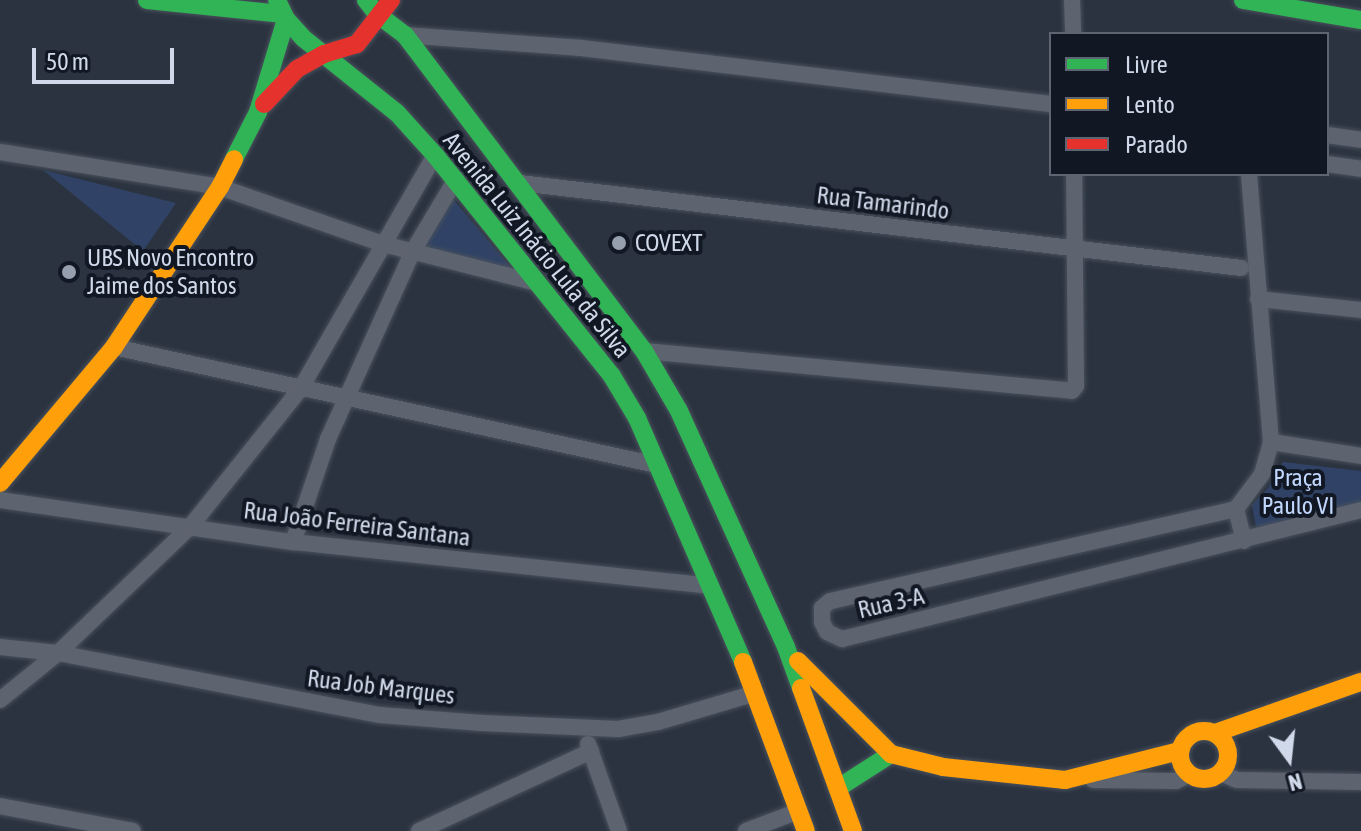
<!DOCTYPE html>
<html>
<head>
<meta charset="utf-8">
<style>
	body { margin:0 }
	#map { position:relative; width:1361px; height:831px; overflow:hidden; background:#2b3340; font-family:"Asap Condensed",sans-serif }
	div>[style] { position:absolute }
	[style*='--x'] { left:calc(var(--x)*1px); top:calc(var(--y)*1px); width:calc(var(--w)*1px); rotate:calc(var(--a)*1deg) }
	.green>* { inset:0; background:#304366 }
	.roads { filter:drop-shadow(0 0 2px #49515c) drop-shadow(0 0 2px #49515c) }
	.street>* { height:16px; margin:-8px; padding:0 8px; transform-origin:8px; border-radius:8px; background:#5e646f }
	.fast>* { height:18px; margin:-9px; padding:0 9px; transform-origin:9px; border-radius:9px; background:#30b455 }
	.slow>* { height:18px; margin:-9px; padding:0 9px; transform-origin:9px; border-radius:9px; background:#ff9f0a }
	.slow>.ring { margin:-9px; padding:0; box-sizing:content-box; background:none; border:18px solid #ff9f0a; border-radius:50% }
	.jam>* { height:18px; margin:-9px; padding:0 9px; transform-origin:9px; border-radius:9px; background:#e5322d }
	.dots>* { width:22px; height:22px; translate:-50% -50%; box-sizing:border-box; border:4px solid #121823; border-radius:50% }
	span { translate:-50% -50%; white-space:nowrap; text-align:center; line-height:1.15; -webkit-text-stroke:8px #121823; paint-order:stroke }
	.street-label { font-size:24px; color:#cfd9e9 }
	.poi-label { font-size:24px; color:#cfd9e9 }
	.left { translate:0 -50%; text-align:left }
	.park-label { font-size:24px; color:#c1d6fd }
	.legend { position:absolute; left:1049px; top:32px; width:280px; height:144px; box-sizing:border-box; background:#121823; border:2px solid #5e6572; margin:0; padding:10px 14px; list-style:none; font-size:24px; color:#cfd9e9 }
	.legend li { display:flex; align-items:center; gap:16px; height:40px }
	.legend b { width:40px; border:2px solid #5e6572 }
	.north { position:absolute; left:1249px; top:719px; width:80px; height:80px; -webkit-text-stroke:6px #121823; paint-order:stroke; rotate:165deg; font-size:22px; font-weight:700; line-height:32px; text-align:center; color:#cfd9e9 }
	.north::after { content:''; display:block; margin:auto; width:28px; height:36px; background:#cfd9e9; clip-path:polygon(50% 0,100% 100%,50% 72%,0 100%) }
	.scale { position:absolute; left:32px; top:48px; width:142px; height:36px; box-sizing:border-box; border:4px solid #cfd9e9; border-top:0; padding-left:10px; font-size:24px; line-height:28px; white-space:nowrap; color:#cfd9e9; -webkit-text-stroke:6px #121823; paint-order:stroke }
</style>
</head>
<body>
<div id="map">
	<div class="green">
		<div style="clip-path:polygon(43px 170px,143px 195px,176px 203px,143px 251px)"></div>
		<div style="clip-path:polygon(453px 199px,511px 268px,423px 247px)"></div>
		<div style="clip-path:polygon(1283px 462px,1361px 471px,1361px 503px,1257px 533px,1252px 505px,1268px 488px)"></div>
	</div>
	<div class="roads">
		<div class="street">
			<div style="--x:1072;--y:0;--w:34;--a:88"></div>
			<div style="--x:405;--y:35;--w:176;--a:4.2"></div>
			<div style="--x:581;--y:48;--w:473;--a:6.8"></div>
			<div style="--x:1327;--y:135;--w:34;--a:8"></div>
			<div style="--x:0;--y:152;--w:223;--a:9"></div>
			<div style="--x:220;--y:187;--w:173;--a:19.3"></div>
			<div style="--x:383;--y:244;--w:159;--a:14.2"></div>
			<div style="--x:1327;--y:164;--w:34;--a:8"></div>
			<div style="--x:520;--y:183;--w:726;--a:6.72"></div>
			<div style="--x:1258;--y:299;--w:104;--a:6.1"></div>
			<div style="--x:114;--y:347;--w:556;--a:12.26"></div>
			<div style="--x:644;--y:351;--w:430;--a:5.3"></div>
			<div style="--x:1072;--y:391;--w:6;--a:-51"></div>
			<div style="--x:1076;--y:386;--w:212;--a:-90.5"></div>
			<div style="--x:1271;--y:442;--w:91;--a:8.8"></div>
			<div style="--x:0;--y:500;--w:296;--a:8.2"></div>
			<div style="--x:293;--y:542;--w:418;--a:6"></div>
			<div style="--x:1236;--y:509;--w:416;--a:167.2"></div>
			<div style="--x:830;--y:601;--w:11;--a:139"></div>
			<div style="--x:822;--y:608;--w:14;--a:90"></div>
			<div style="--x:822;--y:622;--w:11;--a:63"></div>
			<div style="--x:827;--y:632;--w:17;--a:25"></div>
			<div style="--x:842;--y:639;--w:535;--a:-13.96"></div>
			<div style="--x:1244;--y:541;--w:33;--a:-104"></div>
			<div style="--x:1236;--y:509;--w:44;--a:-53.4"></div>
			<div style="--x:1262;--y:474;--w:33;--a:-74"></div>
			<div style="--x:1271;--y:442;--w:269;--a:-94.7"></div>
			<div style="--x:293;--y:542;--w:109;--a:-71.2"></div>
			<div style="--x:328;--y:439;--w:206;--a:-65.7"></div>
			<div style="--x:413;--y:251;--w:84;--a:-59.2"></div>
			<div style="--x:0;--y:647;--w:58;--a:5.9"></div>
			<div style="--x:58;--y:653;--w:328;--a:10.9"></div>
			<div style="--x:380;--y:715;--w:102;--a:4.5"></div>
			<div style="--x:482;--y:723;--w:136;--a:2.5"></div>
			<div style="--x:618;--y:729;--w:41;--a:-9.9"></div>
			<div style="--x:658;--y:722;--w:102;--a:-16.5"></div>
			<div style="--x:0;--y:700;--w:75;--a:-39"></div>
			<div style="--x:58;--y:653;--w:182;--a:-43.7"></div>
			<div style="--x:190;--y:527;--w:178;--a:-51.4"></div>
			<div style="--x:301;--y:388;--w:269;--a:-60.1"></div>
			<div style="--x:588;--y:744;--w:92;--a:70.4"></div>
			<div style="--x:1221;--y:773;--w:17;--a:24"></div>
			<div style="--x:1237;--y:780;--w:124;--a:0.9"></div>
			<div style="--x:1093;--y:780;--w:83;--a:0.7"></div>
			<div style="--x:1176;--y:781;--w:16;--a:-27"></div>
			<div style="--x:0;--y:806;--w:135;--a:10.6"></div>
			<div style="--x:419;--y:831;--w:190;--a:-24.9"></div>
			<div style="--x:746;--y:831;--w:57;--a:-20.7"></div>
		</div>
		<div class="fast">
			<div style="--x:147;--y:0;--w:137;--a:5.9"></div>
			<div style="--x:277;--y:0;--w:21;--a:65"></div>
			<div style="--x:286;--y:19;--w:25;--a:48"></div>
			<div style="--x:303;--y:38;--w:120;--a:38.6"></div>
			<div style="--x:397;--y:113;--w:57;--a:47.9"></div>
			<div style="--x:435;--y:155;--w:283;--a:51.3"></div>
			<div style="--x:612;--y:376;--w:49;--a:59.2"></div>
			<div style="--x:637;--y:418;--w:266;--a:66.5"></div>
			<div style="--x:366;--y:0;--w:18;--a:52"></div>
			<div style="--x:377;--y:14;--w:35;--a:37"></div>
			<div style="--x:405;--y:35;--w:396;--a:52.9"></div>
			<div style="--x:644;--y:351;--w:69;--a:59.7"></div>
			<div style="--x:679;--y:411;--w:259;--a:65.6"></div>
			<div style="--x:786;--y:647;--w:44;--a:69.9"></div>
			<div style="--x:1243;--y:0;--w:120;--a:9.6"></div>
			<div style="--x:234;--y:159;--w:53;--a:-62.9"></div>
			<div style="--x:258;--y:112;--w:97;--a:-73.2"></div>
			<div style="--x:838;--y:788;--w:63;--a:-32.7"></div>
		</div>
		<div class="slow">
			<div style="--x:0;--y:483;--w:177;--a:-50"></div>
			<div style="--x:114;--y:347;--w:192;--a:-56.5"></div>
			<div style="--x:220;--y:187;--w:31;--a:-63"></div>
			<div style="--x:798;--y:661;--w:132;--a:45"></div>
			<div style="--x:891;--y:754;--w:54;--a:14"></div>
			<div style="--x:943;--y:767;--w:123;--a:6.1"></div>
			<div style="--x:1065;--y:780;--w:119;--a:-14.2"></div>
			<div style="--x:743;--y:662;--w:180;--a:69.6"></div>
			<div style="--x:801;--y:688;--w:152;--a:70"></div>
			<div class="ring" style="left:1180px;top:731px;width:30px;height:30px"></div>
			<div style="--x:1215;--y:733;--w:155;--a:-19.3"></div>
		</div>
		<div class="jam">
			<div style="--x:264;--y:104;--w:48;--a:-46.7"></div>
			<div style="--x:297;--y:69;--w:31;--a:-29"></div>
			<div style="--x:324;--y:54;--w:34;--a:-17"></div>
			<div style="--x:357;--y:44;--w:56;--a:-52.3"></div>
		</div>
	</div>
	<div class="dots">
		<div style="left:619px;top:243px;background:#969fae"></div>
		<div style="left:69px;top:272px;background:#969fae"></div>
	</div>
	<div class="street-label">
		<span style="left:883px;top:203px;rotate:7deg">Rua Tamarindo</span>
		<span style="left:537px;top:245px;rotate:51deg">Avenida Luiz Inácio Lula da Silva</span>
		<span style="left:357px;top:524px;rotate:7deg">Rua João Ferreira Santana</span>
		<span style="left:891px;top:603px;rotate:-13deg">Rua 3-A</span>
		<span style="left:381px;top:687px;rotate:7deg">Rua Job Marques</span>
	</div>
	<div class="poi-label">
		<span class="left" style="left:635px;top:243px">COVEXT</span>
		<span class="left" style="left:87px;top:272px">UBS Novo Encontro<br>Jaime dos Santos</span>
	</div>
	<div class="park-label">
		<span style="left:1298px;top:492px">Praça<br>Paulo VI</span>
	</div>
	<ul class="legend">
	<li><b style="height:10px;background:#30b455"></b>Livre</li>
	<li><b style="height:10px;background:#ff9f0a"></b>Lento</li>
	<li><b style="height:10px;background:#e5322d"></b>Parado</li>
	</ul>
	<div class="north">N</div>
	<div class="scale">50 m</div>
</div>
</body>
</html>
